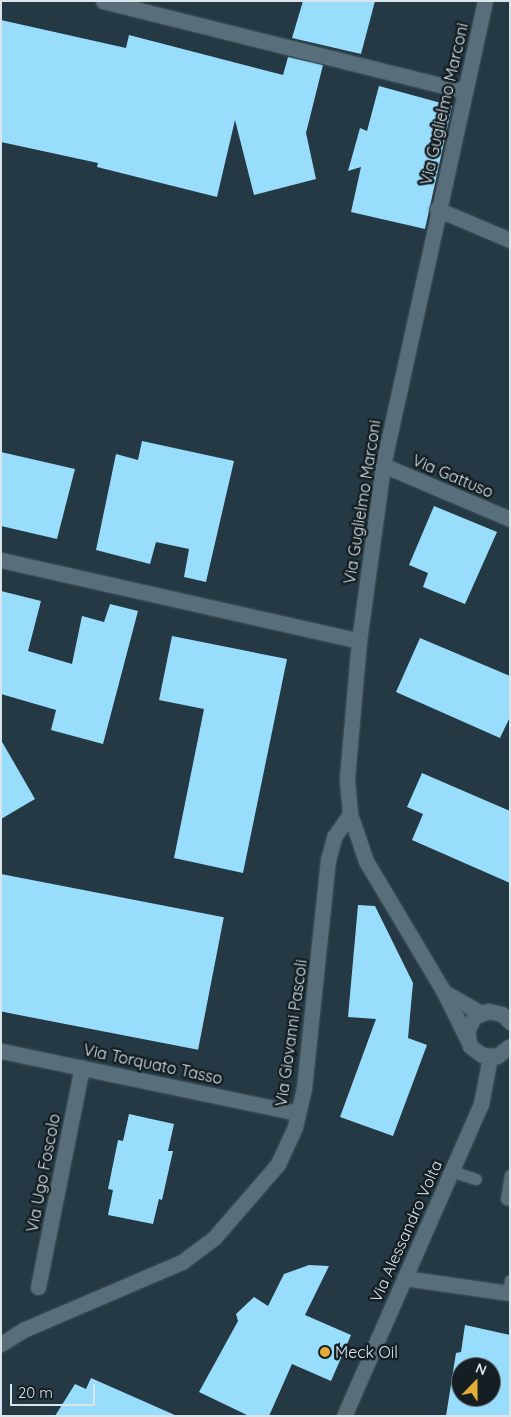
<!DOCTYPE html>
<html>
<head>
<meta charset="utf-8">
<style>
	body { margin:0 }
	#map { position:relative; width:511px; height:1417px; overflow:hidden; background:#243943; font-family:Quicksand,sans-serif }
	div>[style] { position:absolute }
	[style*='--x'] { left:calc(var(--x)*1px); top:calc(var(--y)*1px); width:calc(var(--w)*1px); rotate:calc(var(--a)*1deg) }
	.building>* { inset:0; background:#99ddfd; transform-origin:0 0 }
	.roads { filter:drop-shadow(0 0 1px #44575f) drop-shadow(0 0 1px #44575f) }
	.service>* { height:11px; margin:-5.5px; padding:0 5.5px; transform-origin:5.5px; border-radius:5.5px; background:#586e7a }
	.minor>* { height:15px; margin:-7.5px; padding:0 7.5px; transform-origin:7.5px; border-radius:7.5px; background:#586e7a }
	.tertiary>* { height:15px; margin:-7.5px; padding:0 7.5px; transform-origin:7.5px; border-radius:7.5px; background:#586e7a }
	.dots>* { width:14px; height:14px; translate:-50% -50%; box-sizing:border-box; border:2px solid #151f23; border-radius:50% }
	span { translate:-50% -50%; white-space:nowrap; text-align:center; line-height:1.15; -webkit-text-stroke:5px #151f23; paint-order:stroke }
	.street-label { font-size:16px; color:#d8e5eb }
	.poi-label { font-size:16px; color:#d8e5eb }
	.left { translate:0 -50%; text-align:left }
	.frame { position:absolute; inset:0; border:2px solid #d8e5eb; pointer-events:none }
	.north { position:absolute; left:451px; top:1357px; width:50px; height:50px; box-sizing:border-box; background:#151f23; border:1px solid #636e73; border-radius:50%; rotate:22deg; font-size:14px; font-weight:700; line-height:20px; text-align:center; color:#d8e5eb }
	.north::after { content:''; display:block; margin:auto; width:18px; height:22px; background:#e4ad35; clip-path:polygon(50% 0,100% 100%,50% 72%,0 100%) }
	.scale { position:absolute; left:10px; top:1384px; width:85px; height:22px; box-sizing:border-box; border:2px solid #d8e5eb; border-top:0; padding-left:6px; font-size:15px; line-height:18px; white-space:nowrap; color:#d8e5eb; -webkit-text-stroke:4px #151f23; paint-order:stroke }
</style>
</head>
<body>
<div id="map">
	<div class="building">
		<div style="clip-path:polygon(303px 1px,375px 1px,361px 54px,292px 38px)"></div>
		<div style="clip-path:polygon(1px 20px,126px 48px,129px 35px,283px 75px,288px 57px,323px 65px,306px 133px,316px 179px,254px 195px,235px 120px,217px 197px,97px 167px,98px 163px,1px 142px)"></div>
		<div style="clip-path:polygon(379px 86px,452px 106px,425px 229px,351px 212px,361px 167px,348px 171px,360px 128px,367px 131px)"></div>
		<div style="clip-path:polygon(142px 441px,234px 461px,206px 582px,184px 577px,189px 549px,156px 542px,150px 564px,96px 550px,116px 454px,138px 460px)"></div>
		<div style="clip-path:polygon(1px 452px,75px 469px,57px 539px,1px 526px)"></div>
		<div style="clip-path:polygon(434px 506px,497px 532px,465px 604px,423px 587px,428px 573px,409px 565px)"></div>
		<div style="clip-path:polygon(1px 591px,41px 601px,28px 651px,72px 664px,82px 616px,104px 622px,110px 604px,138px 611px,103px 744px,51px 730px,56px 710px,1px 694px)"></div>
		<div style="clip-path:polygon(172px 636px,287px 659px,243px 873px,174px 858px,204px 709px,159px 700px)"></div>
		<div style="clip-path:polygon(420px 638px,510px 676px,510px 717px,500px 738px,396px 692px)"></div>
		<div style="clip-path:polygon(1px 740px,35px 799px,1px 819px)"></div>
		<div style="clip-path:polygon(422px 773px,510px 811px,510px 883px,412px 840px,423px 814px,407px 807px)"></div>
		<div style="left:1px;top:874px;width:227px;height:135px;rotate:11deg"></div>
		<div style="clip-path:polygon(358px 905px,375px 906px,413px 983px,408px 1038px,427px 1045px,393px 1136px,340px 1117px,376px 1019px,348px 1017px)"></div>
		<div style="clip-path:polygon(129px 1114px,174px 1124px,168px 1151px,173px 1151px,162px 1200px,159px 1199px,153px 1224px,108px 1215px,113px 1190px,108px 1189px,118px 1140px,123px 1141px)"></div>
		<div style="clip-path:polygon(309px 1265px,329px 1266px,305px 1315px,351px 1335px,331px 1381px,292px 1364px,269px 1416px,249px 1416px,199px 1392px,238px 1321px,236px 1314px,254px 1297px,268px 1306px,284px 1274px)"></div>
		<div style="clip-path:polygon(evenodd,465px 1325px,510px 1335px,510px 1416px,446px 1416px,456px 1353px,461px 1352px,465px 1325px,461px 1367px,491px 1367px,491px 1397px,461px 1397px,461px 1367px)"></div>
		<div style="clip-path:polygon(91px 1378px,177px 1416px,55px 1416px,75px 1384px,86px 1389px)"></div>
	</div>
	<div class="roads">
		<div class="service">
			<div style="--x:451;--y:1171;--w:26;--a:18"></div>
			<div style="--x:510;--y:1175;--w:24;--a:99"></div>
			<div style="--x:506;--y:1199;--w:4;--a:14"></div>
			<div style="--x:508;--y:1293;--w:13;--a:-81"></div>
		</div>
		<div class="minor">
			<div style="--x:103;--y:1;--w:373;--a:14"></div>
			<div style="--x:437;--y:209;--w:79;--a:23"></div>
			<div style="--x:383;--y:465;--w:138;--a:23"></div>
			<div style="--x:1;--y:560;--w:367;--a:12.7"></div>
			<div style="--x:444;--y:992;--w:43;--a:29.6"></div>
			<div style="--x:467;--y:1039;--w:52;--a:-116.1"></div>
			<div style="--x:444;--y:992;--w:152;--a:-120.8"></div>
			<div style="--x:366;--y:861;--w:50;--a:-108.8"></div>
			<div style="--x:350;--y:814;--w:36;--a:-95"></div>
			<div style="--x:347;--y:778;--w:138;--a:-85"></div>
			<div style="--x:359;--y:641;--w:178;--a:-82.2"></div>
			<div style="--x:383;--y:465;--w:475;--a:-77.6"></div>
			<div style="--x:1;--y:1051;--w:303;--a:11.8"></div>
			<div style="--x:404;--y:1278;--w:107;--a:8.1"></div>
			<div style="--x:38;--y:1287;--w:224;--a:-78.7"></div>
			<div style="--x:1;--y:1344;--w:26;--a:-32"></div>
			<div style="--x:23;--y:1330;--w:173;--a:-23.2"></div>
			<div style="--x:182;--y:1262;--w:40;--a:-37"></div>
			<div style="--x:214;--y:1238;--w:98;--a:-49.1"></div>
			<div style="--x:278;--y:1164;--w:41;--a:-65.3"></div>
			<div style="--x:295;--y:1127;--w:40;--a:-77"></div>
			<div style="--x:304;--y:1088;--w:229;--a:-84"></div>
			<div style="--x:328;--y:860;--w:24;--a:-75"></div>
			<div style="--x:334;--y:837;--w:28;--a:-55"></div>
		</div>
		<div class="tertiary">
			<div style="--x:510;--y:1022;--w:11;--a:-135"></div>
			<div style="--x:502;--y:1014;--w:14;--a:-168"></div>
			<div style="--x:488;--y:1011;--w:15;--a:157"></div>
			<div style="--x:474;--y:1017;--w:16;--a:117"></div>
			<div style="--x:467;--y:1031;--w:15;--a:79"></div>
			<div style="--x:470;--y:1046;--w:15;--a:37"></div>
			<div style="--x:482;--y:1055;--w:15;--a:4"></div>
			<div style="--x:497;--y:1056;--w:16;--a:-38"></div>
			<div style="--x:344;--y:1416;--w:341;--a:-66.3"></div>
			<div style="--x:481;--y:1104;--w:48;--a:-79.2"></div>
		</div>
	</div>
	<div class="dots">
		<div style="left:325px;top:1352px;background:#e4ad35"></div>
	</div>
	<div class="street-label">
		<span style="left:444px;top:104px;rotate:-77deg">Via Guglielmo Marconi</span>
		<span style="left:453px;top:476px;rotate:23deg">Via Gattuso</span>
		<span style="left:362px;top:502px;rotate:-81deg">Via Guglielmo Marconi</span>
		<span style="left:291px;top:1033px;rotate:-82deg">Via Giovanni Pascoli</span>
		<span style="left:153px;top:1064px;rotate:12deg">Via Torquato Tasso</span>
		<span style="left:43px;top:1173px;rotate:-79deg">Via Ugo Foscolo</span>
		<span style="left:406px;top:1231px;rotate:-66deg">Via Alessandro Volta</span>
	</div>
	<div class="poi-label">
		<span class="left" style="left:335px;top:1352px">Meck Oil</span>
	</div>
	<div class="frame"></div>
	<div class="north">N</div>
	<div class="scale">20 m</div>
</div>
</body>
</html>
